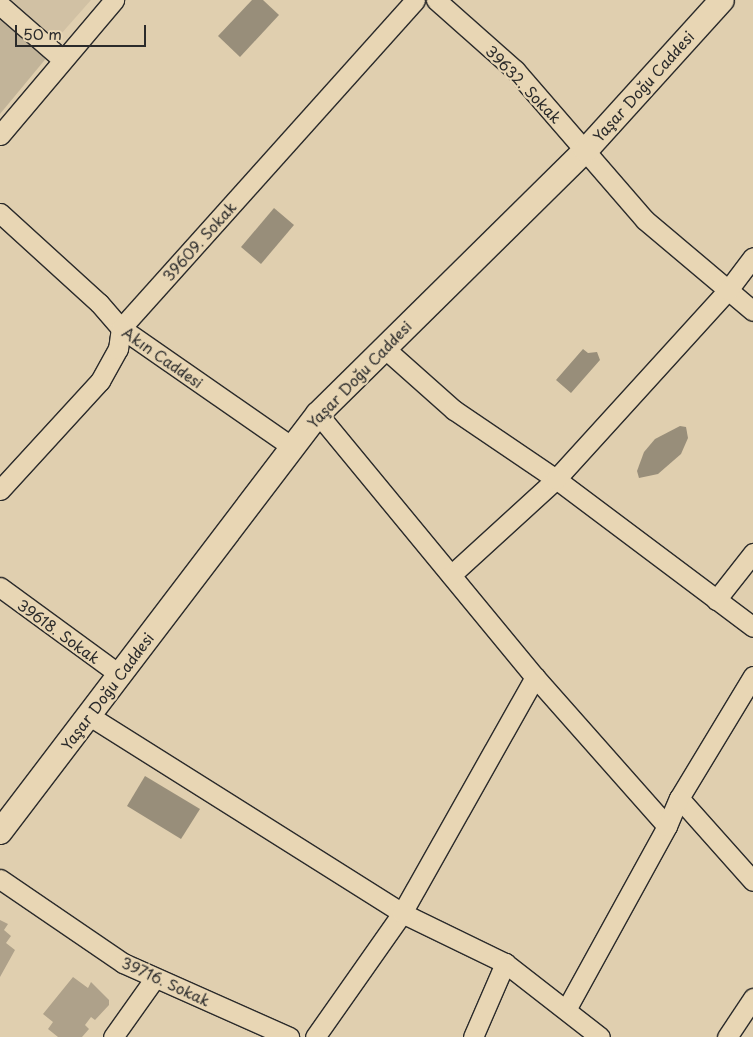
<!DOCTYPE html>
<meta charset="utf-8">
<style>
body{margin:0}
#map{position:relative;width:753px;height:1037px;overflow:hidden;background:#e0cfaf;font-family:"Playpen Sans",sans-serif}
div>[style]{position:absolute}
.built>*{inset:0;background:#d1c1a4}
.green>*{inset:0;background:#c2b499}
.water>*{inset:0;background:#988e7a}
.building>*{inset:0;background:#aea18a}
.roads{filter:drop-shadow(1px 0 #2b2b2b) drop-shadow(-1px 0 #2b2b2b) drop-shadow(0 1px #2b2b2b) drop-shadow(0 -1px #2b2b2b)}
.minor>*{height:19px;margin:-9.5px;padding:0 9.5px;transform-origin:9.5px;border-radius:9.5px;background:#e8d6b4}
.tertiary>*{height:24px;margin:-12px;padding:0 12px;transform-origin:12px;border-radius:12px;background:#e8d6b4}
span{translate:-50% -50%;white-space:nowrap;text-align:center;line-height:1.15;-webkit-text-stroke:4.5px #e8d6b4;paint-order:stroke}
.street-label{font-size:15px;color:#2b2b2b}
.scale{position:absolute;left:15px;top:25px;width:131px;height:22px;box-sizing:border-box;border:2px solid #2b2b2b;border-top:0;padding-left:6px;font-size:15px;line-height:18px;white-space:nowrap;color:#2b2b2b;-webkit-text-stroke:4px #e8d6b4;paint-order:stroke}
</style>
<div id="map">
<div class="built">
<i style="clip-path:polygon(3px 0,91px 0,53px 43px)"></i>
</div>
<div class="green">
<i style="clip-path:polygon(0 16px,48px 56px,0 114px)"></i>
</div>
<div class="water">
<i style="clip-path:polygon(252px 0,263px 0,279px 15px,240px 57px,218px 36px)"></i>
<i style="clip-path:polygon(274px 208px,294px 225px,261px 264px,241px 247px)"></i>
<i style="clip-path:polygon(583px 349px,588px 353px,597px 352px,600px 360px,571px 393px,556px 380px)"></i>
<i style="clip-path:polygon(680px 426px,686px 427px,688px 438px,681px 454px,658px 474px,639px 478px,637px 471px,644px 452px,655px 439px)"></i>
<i style="clip-path:polygon(145px 776px,200px 809px,181px 839px,127px 806px)"></i>
</div>
<div class="building">
<i style="clip-path:polygon(0 920px,8px 924px,4px 930px,11px 936px,6px 943px,15px 950px,0 977px)"></i>
<i style="clip-path:polygon(73px 977px,88px 988px,91px 982px,109px 1000px,109px 1005px,95px 1020px,91px 1017px,85px 1025px,89px 1029px,82px 1037px,58px 1037px,48px 1029px,53px 1022px,43px 1014px)"></i>
</div>
<div class="roads">
<div class="minor">
<i style="left:436px;top:0;width:106px;rotate:41.5deg"></i>
<i style="left:515px;top:70px;width:198px;rotate:49.1deg"></i>
<i style="left:645px;top:220px;width:141px;rotate:40.1deg"></i>
<i style="left:0;top:5px;width:82px;rotate:41.1deg"></i>
<i style="left:0;top:135px;width:177px;rotate:-49.8deg"></i>
<i style="left:0;top:213px;width:134px;rotate:42.3deg"></i>
<i style="left:99px;top:303px;width:33px;rotate:49deg"></i>
<i style="left:121px;top:328px;width:208px;rotate:34.8deg"></i>
<i style="left:383px;top:347px;width:95px;rotate:41.6deg"></i>
<i style="left:454px;top:410px;width:123px;rotate:34.1deg"></i>
<i style="left:556px;top:479px;width:246px;rotate:36.9deg"></i>
<i style="left:318px;top:414px;width:341px;rotate:50.5deg"></i>
<i style="left:535px;top:677px;width:199px;rotate:48.5deg"></i>
<i style="left:0;top:490px;width:148px;rotate:-47.5deg"></i>
<i style="left:100px;top:381px;width:37px;rotate:-61deg"></i>
<i style="left:118px;top:349px;width:21px;rotate:-82deg"></i>
<i style="left:121px;top:328px;width:440px;rotate:-48.1deg"></i>
<i style="left:451px;top:575px;width:142px;rotate:-42.4deg"></i>
<i style="left:556px;top:479px;width:256px;rotate:-47.7deg"></i>
<i style="left:728px;top:290px;width:41px;rotate:-52.9deg"></i>
<i style="left:0;top:587px;width:147px;rotate:36.2deg"></i>
<i style="left:716px;top:600px;width:60px;rotate:-51.8deg"></i>
<i style="left:753px;top:676px;width:143px;rotate:121.2deg"></i>
<i style="left:679px;top:798px;width:111px;rotate:48.3deg"></i>
<i style="left:88px;top:715px;width:371px;rotate:32.2deg"></i>
<i style="left:402px;top:913px;width:114px;rotate:25.9deg"></i>
<i style="left:505px;top:963px;width:120px;rotate:37.9deg"></i>
<i style="left:0;top:879px;width:149px;rotate:34.3deg"></i>
<i style="left:123px;top:963px;width:182px;rotate:24deg"></i>
<i style="left:567px;top:1008px;width:208px;rotate:-61.2deg"></i>
<i style="left:667px;top:826px;width:30px;rotate:-67deg"></i>
<i style="left:113px;top:1037px;width:72px;rotate:-54.6deg"></i>
<i style="left:315px;top:1037px;width:151px;rotate:-54.9deg"></i>
<i style="left:402px;top:913px;width:271px;rotate:-60.6deg"></i>
<i style="left:473px;top:1037px;width:81px;rotate:-66.6deg"></i>
<i style="left:727px;top:1037px;width:47px;rotate:-56.3deg"></i>
</div>
<div class="tertiary">
<i style="left:0;top:832px;width:525px;rotate:-52.74deg"></i>
<i style="left:318px;top:414px;width:376px;rotate:-44.6deg"></i>
<i style="left:586px;top:150px;width:202px;rotate:-47.8deg"></i>
</div>
</div>
<div class="street-label">
<span style="left:524px;top:84px;rotate:46deg">39632. Sokak</span>
<span style="left:643px;top:86px;rotate:-48deg">Yaşar Doğu Caddesi</span>
<span style="left:199px;top:241px;rotate:-48deg">39609. Sokak</span>
<span style="left:163px;top:357px;rotate:35deg">Akın Caddesi</span>
<span style="left:359px;top:374px;rotate:-46deg">Yaşar Doğu Caddesi</span>
<span style="left:59px;top:631px;rotate:36deg">39618. Sokak</span>
<span style="left:107px;top:691px;rotate:-53deg">Yaşar Doğu Caddesi</span>
<span style="left:166px;top:981px;rotate:25deg">39716. Sokak</span>
</div>
<div class="scale">50 m</div>
</div>
